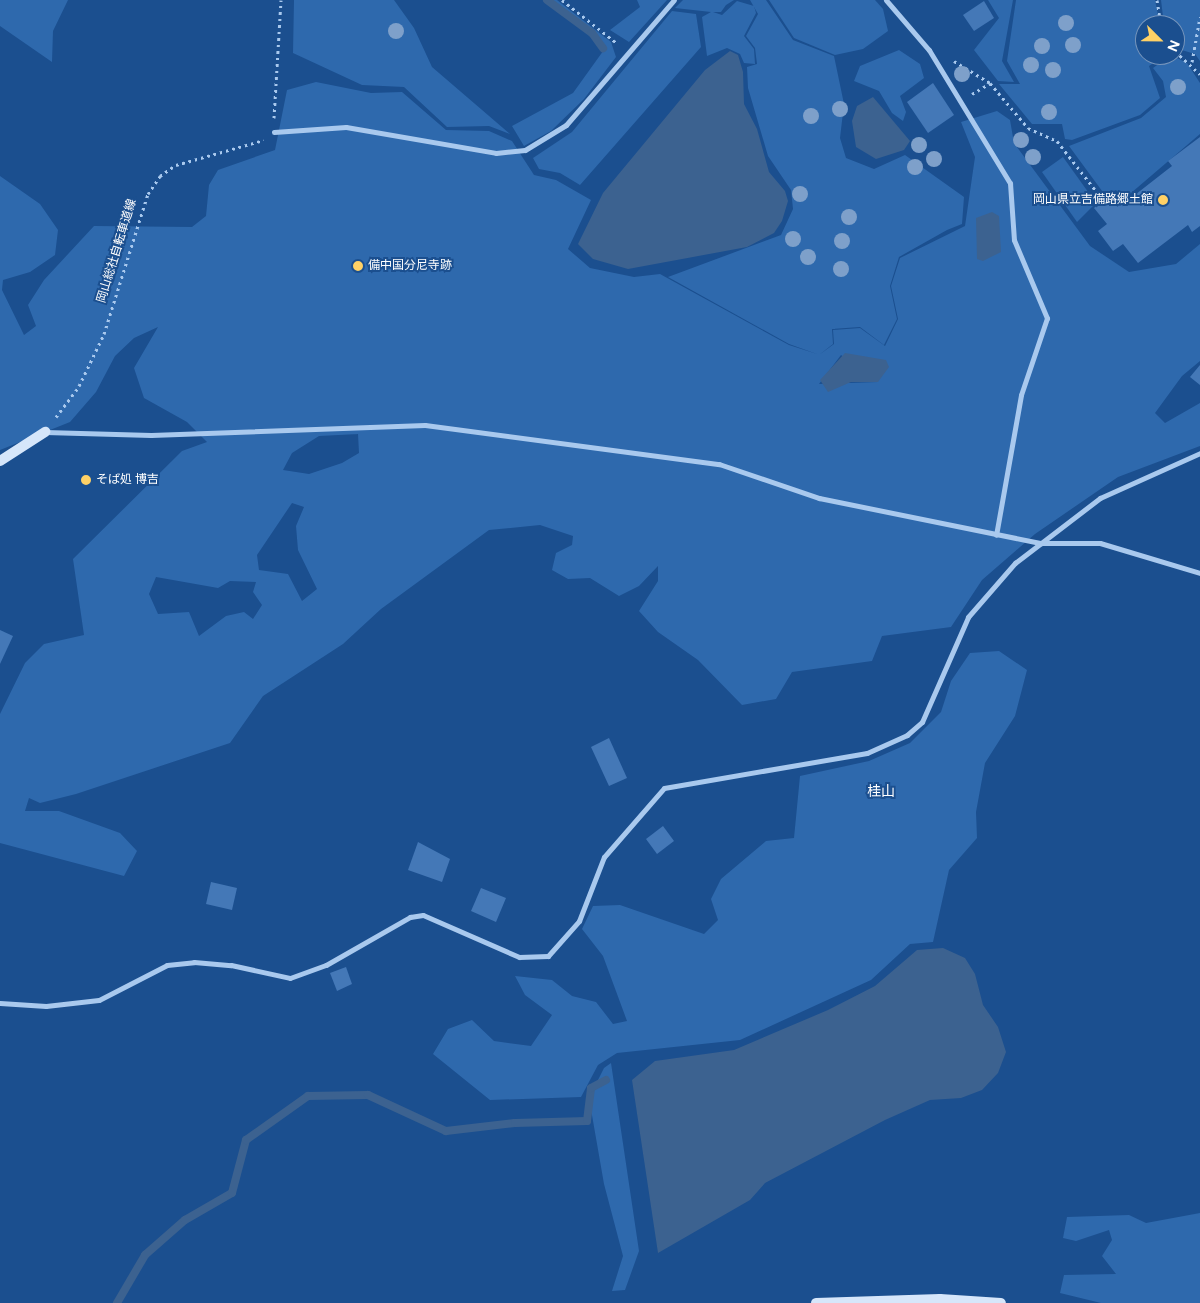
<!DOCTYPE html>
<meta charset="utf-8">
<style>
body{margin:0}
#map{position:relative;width:1200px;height:1303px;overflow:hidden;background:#1b4f8f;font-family:Figtree,"Noto Sans JP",sans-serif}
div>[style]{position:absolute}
.green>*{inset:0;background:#2e69ad}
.water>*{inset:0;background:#3c6290}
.stream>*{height:8px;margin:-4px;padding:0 4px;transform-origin:4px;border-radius:4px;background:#3c6290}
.building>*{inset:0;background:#4478b7}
.path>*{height:3px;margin-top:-1.5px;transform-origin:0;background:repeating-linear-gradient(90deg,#a9c9ee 0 2.5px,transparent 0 6.5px)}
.street>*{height:5px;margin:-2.5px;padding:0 2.5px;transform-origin:2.5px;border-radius:2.5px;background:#a9c9ee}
.secondary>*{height:10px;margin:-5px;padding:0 5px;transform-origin:5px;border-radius:5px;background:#d6e6fa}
.trees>*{width:16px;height:16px;margin:-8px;border-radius:50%;background:#7ea0ca}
.dots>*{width:14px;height:14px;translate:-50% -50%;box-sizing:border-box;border:2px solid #1b4f8f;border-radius:50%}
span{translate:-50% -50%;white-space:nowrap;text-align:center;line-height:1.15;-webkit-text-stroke:4px #1b4f8f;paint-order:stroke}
.poi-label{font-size:12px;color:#fff}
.right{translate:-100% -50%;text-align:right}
.left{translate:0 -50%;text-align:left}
.street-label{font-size:12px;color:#fff}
.neighbourhood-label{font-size:14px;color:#fff}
.north{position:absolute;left:1135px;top:15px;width:50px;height:50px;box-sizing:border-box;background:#1b4f8f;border:1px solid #7695bc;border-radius:50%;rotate:113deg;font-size:14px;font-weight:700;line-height:20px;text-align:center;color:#fff}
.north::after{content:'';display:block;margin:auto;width:18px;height:22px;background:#ffd166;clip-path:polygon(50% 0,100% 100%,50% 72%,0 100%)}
</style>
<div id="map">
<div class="green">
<i style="clip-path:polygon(0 0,68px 0,53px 31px,52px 62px,0 26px)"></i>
<i style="clip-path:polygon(294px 0,394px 0,414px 28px,432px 67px,510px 134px,489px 126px,447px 127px,404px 87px,362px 85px,293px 53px)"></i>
<i style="clip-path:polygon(551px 0,557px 0,611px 42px,616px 57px,584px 99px,551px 131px,524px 146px,512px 126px,573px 93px,606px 47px,595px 32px)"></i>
<i style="clip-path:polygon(637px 0,667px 0,629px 42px,610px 30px,640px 7px)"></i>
<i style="clip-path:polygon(683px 0,734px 0,726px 5px,721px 12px,713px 12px,722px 15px,737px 1px,754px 6px,756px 13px,744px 36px,754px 49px,755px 64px,744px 63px,740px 54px,727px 48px,707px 56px,702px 17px,711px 12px,675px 8px)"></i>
<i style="clip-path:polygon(evenodd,750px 0,766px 0,793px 40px,834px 56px,844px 104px,840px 138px,846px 158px,874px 169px,905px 155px,964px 197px,962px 224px,947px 230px,899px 257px,890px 286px,897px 319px,884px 345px,860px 327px,832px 329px,833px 344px,819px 355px,834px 344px,833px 330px,860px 328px,885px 346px,898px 319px,891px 286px,900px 258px,965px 226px,975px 157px,961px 122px,997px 111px,1010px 120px,1014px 143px,1090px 246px,1129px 272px,1176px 264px,1200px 244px,1200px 361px,1182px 376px,1155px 413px,1165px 423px,1200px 403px,1200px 446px,1118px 477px,1035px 534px,982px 580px,951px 627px,882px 636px,872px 661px,792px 672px,776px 699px,742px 705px,698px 660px,658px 632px,639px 611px,658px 581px,658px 566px,639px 586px,619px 596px,590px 578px,568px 579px,552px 570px,556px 553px,572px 545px,573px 536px,540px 525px,489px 530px,381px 609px,343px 644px,263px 696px,230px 743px,76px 794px,40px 803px,29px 798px,25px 811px,59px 811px,120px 833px,137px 851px,124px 876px,0 843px,0 714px,25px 663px,44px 644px,84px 635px,73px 559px,182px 451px,207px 442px,187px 422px,144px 398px,134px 368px,158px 327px,134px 338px,115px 356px,96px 392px,70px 422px,0 450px,0 176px,40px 204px,58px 230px,55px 255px,30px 272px,3px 280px,2px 290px,24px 335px,36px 326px,28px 305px,44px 280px,94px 226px,192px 227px,206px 216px,209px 185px,218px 170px,275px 150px,287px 90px,316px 82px,371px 93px,402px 92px,446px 130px,489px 131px,512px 141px,534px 175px,556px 180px,591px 200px,568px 249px,590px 268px,634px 277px,660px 274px,789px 345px,817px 354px,789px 344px,668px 277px,781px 235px,793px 209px,791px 190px,768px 156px,748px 88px,747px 67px,757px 64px,755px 48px,746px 36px,758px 14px,750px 0,841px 355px,878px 382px,819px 384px,841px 355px,750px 0,358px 434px,359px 453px,342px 463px,309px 474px,283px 470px,292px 453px,319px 436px,358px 434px,750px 0,292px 503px,304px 507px,296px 526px,298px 550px,317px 589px,302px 601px,288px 574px,259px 570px,257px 555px,292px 503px,750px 0,156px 577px,218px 588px,230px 581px,256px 582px,253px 592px,262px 605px,253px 619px,244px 612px,226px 616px,199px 636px,189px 612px,158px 614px,149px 594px,156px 577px)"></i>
<i style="clip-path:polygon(769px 0,875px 0,883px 9px,888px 31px,863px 49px,835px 55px,794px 38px)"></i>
<i style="clip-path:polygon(988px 0,1013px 0,1002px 61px,1014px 82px,998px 81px,974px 50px,999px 18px)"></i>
<i style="clip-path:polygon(1016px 0,1155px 0,1160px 25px,1145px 25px,1145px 55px,1165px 55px,1149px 66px,1160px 98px,1140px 115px,1072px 140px,1065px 139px,1062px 124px,1032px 124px,999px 84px,1020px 84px,1007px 61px)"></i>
<i style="clip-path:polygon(1161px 0,1200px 0,1200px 61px,1195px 54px,1175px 48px,1175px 25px,1164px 25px)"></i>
<i style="clip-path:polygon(672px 11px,696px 14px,701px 47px,580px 185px,560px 173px,539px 169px,533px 158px,572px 132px)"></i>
<i style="clip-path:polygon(899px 50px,920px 64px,924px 78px,900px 96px,906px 112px,903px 121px,892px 113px,879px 91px,854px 81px,860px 66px)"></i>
<i style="clip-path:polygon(1171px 55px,1187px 63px,1200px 83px,1200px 134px,1124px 199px,1116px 190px,1105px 195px,1069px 146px,1141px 118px,1166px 97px,1163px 81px,1153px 68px)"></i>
<i style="clip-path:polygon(1063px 157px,1096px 203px,1077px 222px,1042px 172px)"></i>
<i style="clip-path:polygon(999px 651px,1027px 670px,1015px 716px,985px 763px,976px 812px,977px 838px,949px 870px,933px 942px,910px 944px,871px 980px,740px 1040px,617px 1053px,598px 1065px,581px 1097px,490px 1100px,433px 1054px,448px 1029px,472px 1020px,494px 1041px,531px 1046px,552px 1015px,525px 995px,515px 976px,552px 980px,572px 996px,596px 1002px,613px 1024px,627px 1021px,603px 956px,582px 929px,593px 906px,620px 905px,704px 934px,718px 920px,711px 899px,721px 879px,766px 841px,794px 838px,800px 776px,869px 761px,910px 743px,941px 712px,951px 681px,970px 653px)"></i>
<i style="clip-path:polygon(611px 1063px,639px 1251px,625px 1290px,612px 1291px,623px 1256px,604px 1184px,589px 1098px,604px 1068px)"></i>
<i style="clip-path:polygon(1200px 1213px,1200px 1303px,1101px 1303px,1060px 1293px,1064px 1275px,1116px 1274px,1102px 1256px,1112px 1240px,1109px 1230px,1076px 1241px,1063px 1238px,1067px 1217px,1129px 1215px,1146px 1223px)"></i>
</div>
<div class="water">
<i style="clip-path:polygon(730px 51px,738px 55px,743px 72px,744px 104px,757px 129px,769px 172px,785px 191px,788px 201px,782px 221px,774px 233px,747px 247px,628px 269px,593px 259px,578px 244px,603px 193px,705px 70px)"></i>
<i style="clip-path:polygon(873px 97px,910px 141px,904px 150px,876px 159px,856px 147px,852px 121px,857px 106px)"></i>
<i style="clip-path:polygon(992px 212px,999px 216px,1001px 252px,983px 261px,977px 259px,976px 218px)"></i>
<i style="clip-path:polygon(845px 353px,886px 360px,889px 367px,878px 382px,851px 382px,828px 392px,820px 380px)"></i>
<i style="clip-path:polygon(943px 948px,965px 958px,975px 974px,983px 1005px,998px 1027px,1006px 1052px,998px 1073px,982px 1090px,961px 1098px,930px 1100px,885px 1120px,765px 1183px,750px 1200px,658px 1253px,632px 1080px,655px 1061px,734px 1050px,828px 1010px,875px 986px,917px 950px)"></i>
</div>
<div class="stream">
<i style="left:547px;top:0;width:56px;rotate:36.3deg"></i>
<i style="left:592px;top:33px;width:19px;rotate:54deg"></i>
<i style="left:117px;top:1303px;width:56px;rotate:-59.7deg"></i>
<i style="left:145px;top:1255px;width:53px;rotate:-41.2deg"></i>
<i style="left:185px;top:1220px;width:54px;rotate:-29.9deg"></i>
<i style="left:232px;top:1193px;width:55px;rotate:-75.2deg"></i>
<i style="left:246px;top:1140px;width:76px;rotate:-35.4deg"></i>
<i style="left:308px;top:1096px;width:60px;rotate:-1deg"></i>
<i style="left:368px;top:1095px;width:86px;rotate:24.8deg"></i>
<i style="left:446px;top:1131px;width:69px;rotate:-6.6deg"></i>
<i style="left:515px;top:1123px;width:72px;rotate:-1.6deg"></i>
<i style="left:587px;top:1121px;width:33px;rotate:-83deg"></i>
<i style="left:591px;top:1088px;width:17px;rotate:-28deg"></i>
</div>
<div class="building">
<i style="clip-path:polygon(984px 1px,994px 18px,974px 31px,963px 15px)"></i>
<i style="clip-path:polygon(933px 83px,954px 115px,928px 133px,907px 102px)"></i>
<i style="clip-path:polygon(1200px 137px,1200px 226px,1192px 232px,1188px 225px,1138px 263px,1123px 244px,1113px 251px,1098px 231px,1107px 224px,1094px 208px,1113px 193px,1122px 205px,1172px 166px,1168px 161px)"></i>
<i style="clip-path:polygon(1200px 365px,1200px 385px,1190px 377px)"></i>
<i style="clip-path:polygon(0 630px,13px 636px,0 664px)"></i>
<i style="clip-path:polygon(609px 738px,627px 778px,609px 786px,591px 747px)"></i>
<i style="clip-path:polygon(663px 826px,674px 841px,657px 854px,646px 839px)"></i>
<i style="clip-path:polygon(418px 842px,450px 859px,442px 882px,408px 870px)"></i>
<i style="clip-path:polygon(211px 882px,237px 888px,232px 910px,206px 904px)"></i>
<i style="clip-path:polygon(481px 888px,506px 898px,496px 922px,471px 911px)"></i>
<i style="clip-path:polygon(346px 967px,352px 984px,337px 991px,330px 973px)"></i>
</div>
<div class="path">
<i style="left:562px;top:0;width:71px;rotate:38.2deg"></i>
<i style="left:1157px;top:0;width:25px;rotate:81deg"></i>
<i style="left:1175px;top:51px;width:34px;rotate:43deg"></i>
<i style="left:954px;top:61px;width:42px;rotate:31.4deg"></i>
<i style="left:990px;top:83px;width:59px;rotate:49.8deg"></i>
<i style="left:1028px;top:128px;width:32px;rotate:24deg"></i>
<i style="left:1057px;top:141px;width:70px;rotate:52deg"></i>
<i style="left:1192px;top:62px;width:46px;rotate:-79.9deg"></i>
<i style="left:972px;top:94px;width:21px;rotate:-31deg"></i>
<i style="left:274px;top:118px;width:118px;rotate:-86.6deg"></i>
<i style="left:56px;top:417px;width:39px;rotate:-53deg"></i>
<i style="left:79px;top:386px;width:58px;rotate:-64.3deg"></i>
<i style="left:104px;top:334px;width:147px;rotate:-72.6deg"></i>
<i style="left:148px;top:194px;width:22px;rotate:-56deg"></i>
<i style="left:160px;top:176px;width:19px;rotate:-35deg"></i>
<i style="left:176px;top:165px;width:91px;rotate:-15.9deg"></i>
</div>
<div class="street">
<i style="left:886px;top:0;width:66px;rotate:49.3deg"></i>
<i style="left:929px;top:50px;width:156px;rotate:58.7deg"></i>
<i style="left:1010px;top:183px;width:57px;rotate:86deg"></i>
<i style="left:1014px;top:240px;width:85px;rotate:67.1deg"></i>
<i style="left:1047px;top:318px;width:81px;rotate:108.7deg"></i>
<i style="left:1021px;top:395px;width:142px;rotate:100.1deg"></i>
<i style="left:274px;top:132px;width:72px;rotate:-4deg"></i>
<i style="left:346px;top:127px;width:152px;rotate:9.8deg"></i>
<i style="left:496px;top:153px;width:29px;rotate:-6deg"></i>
<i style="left:525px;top:150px;width:48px;rotate:-31.4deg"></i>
<i style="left:566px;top:125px;width:165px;rotate:-49.2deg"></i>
<i style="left:45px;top:432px;width:106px;rotate:1.6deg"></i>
<i style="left:151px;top:435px;width:274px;rotate:-2.1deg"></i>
<i style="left:425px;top:425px;width:297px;rotate:7.6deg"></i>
<i style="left:719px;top:464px;width:106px;rotate:18.8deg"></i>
<i style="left:819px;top:498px;width:227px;rotate:11.5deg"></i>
<i style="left:1041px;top:543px;width:59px"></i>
<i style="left:1100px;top:543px;width:104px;rotate:16.7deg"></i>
<i style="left:0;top:1003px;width:46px;rotate:3.7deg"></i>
<i style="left:46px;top:1006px;width:53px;rotate:-6.5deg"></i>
<i style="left:99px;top:1000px;width:76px;rotate:-27.2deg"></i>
<i style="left:167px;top:965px;width:27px;rotate:-6deg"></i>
<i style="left:194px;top:962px;width:37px;rotate:5deg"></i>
<i style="left:231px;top:965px;width:60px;rotate:12.4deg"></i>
<i style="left:290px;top:978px;width:38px;rotate:-20deg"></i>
<i style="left:326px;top:965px;width:97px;rotate:-29.7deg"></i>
<i style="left:410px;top:917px;width:13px;rotate:-9deg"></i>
<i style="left:423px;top:915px;width:105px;rotate:23.6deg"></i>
<i style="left:519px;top:957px;width:29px;rotate:-2deg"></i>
<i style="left:548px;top:956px;width:47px;rotate:-48.5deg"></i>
<i style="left:579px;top:921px;width:69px;rotate:-68.7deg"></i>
<i style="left:604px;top:857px;width:91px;rotate:-49deg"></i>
<i style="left:664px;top:788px;width:206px;rotate:-9.8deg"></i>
<i style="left:867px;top:753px;width:44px;rotate:-24.2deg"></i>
<i style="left:907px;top:735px;width:20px;rotate:-41deg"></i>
<i style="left:922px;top:722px;width:115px;rotate:-66.3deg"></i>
<i style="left:968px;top:617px;width:72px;rotate:-49deg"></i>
<i style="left:1015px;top:563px;width:107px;rotate:-37.4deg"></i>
<i style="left:1100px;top:498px;width:110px;rotate:-24.2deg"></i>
</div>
<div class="secondary">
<i style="left:0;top:461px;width:54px;rotate:-32.8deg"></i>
<i style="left:816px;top:1303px;width:124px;rotate:-1.8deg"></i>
<i style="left:940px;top:1299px;width:61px;rotate:3.8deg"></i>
</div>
<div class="trees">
<i style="left:1066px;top:23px"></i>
<i style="left:396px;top:31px"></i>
<i style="left:1073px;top:45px"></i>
<i style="left:1042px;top:46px"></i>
<i style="left:1031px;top:65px"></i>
<i style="left:1053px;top:70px"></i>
<i style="left:962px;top:74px"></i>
<i style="left:1178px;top:87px"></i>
<i style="left:840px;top:109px"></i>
<i style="left:1049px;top:112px"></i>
<i style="left:811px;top:116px"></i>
<i style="left:1021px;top:140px"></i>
<i style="left:919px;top:145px"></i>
<i style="left:1033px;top:157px"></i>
<i style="left:934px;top:159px"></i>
<i style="left:915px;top:167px"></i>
<i style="left:800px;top:194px"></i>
<i style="left:849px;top:217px"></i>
<i style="left:793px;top:239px"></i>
<i style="left:842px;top:241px"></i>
<i style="left:808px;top:257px"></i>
<i style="left:841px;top:269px"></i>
</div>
<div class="dots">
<i style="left:1163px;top:200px;background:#ffd166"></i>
<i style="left:358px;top:266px;background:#ffd166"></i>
<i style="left:86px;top:480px;background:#ffd166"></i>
</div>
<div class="poi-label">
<span class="right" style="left:1153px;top:200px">岡山県立吉備路郷土館</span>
<span class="left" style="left:368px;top:266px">備中国分尼寺跡</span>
<span class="left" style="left:96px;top:480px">そば処 博吉</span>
</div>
<div class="street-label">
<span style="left:117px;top:251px;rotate:-73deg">岡山総社自転車道線</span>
</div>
<div class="neighbourhood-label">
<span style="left:881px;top:792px">桂山</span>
</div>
<div class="north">N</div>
</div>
